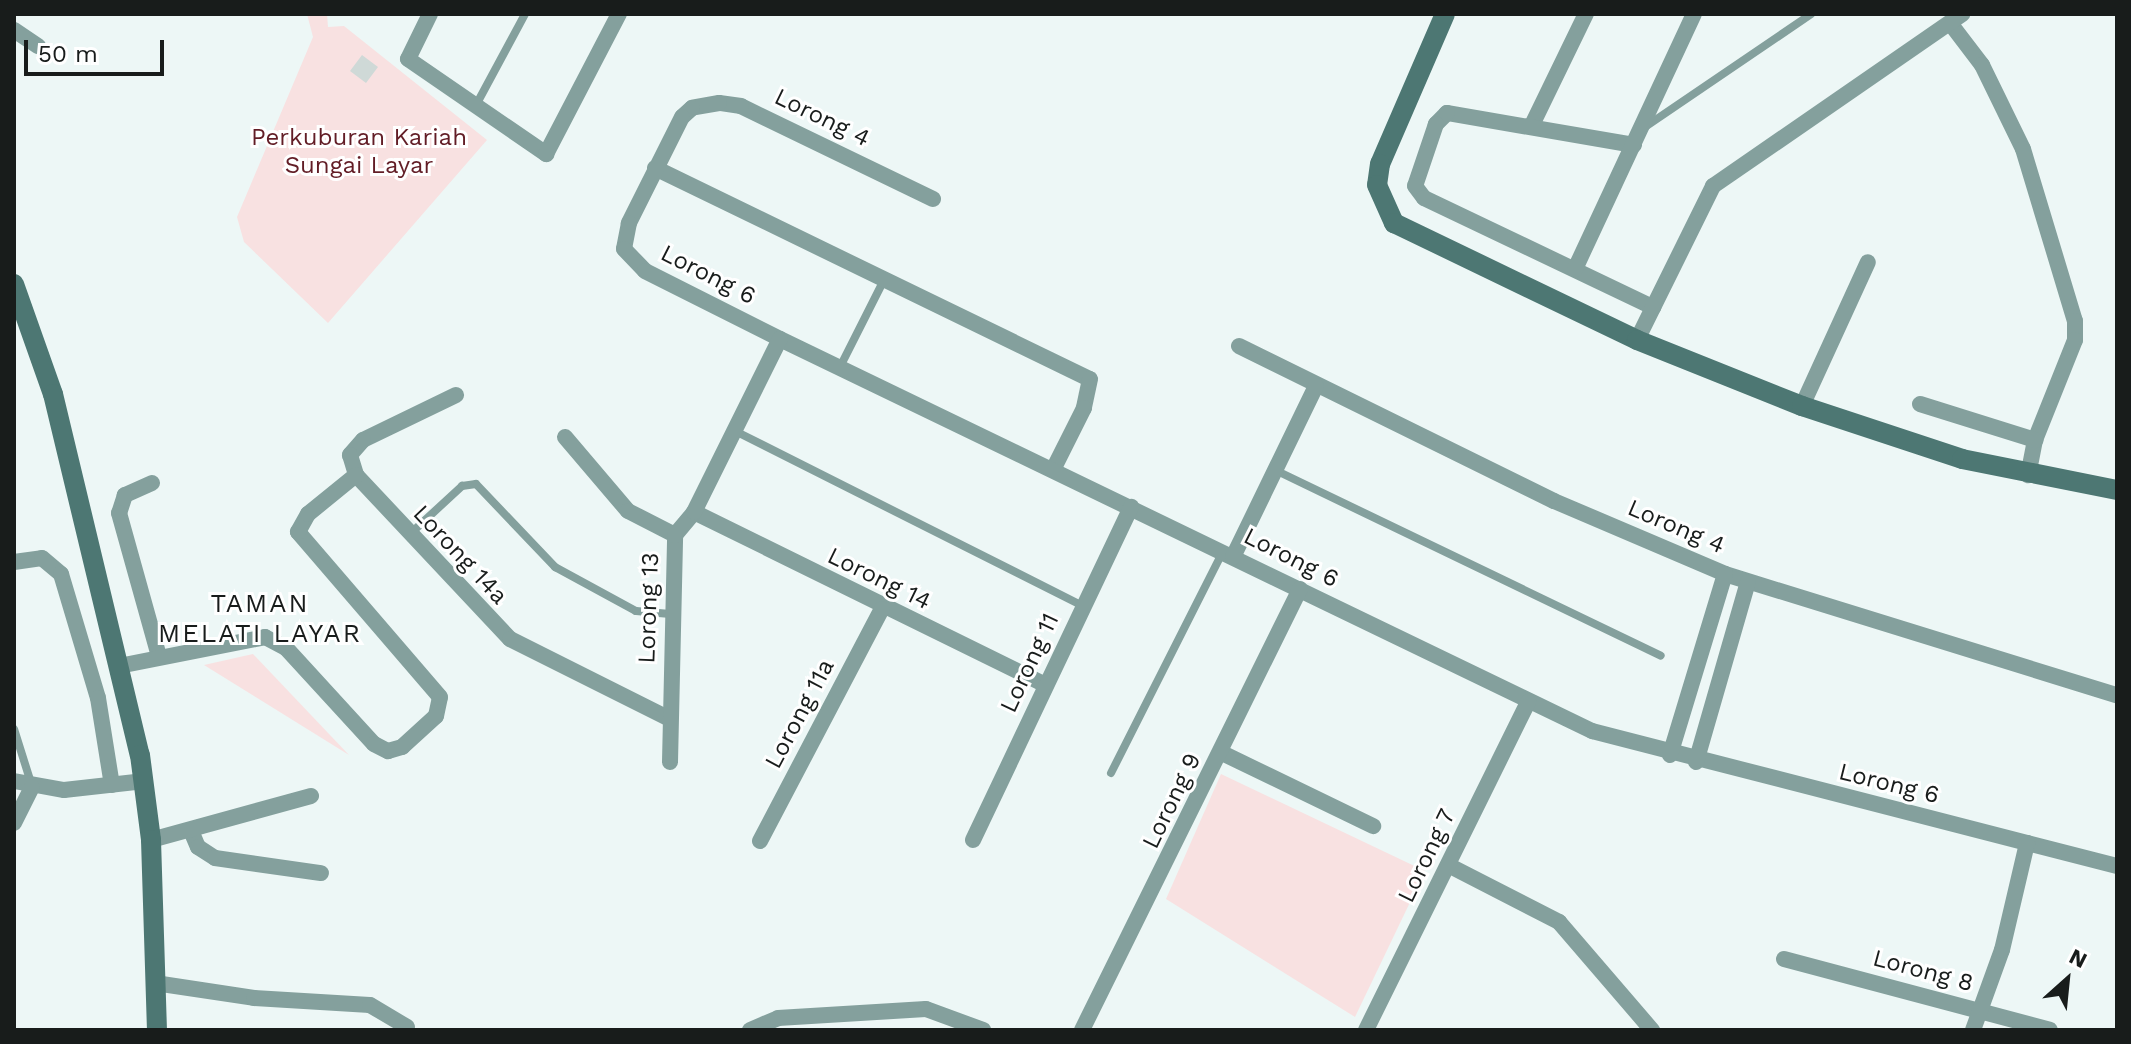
<!DOCTYPE html>
<style>
body{margin:0}
#map{position:relative;width:2131px;height:1044px;overflow:hidden;background:#edf7f6;font-family:"Work Sans",sans-serif}
div>[style]{position:absolute}
.green>*{inset:0;background:#f8e1e1}
.building>*{inset:0;background:#cfd9d7}
.lane>*{height:8px;margin:-4px;padding:0 4px;transform-origin:4px;border-radius:4px;background:#84a09d}
.street>*{height:16px;margin:-8px;padding:0 8px;transform-origin:8px;border-radius:8px;background:#84a09d}
.secondary>*{height:20px;margin:-10px;padding:0 10px;transform-origin:10px;border-radius:10px;background:#4d7773}
span{translate:-50% -50%;white-space:nowrap;text-align:center;line-height:1.15;-webkit-text-stroke:6px #fff;paint-order:stroke}
.street-label{font-size:24px;color:#181c1b}
.park-label{font-size:24px;color:#621d26}
.neighbourhood-label{font-size:26px;color:#181c1b;letter-spacing:2px}
.frame{position:absolute;inset:0;border:16px solid #181c1b;pointer-events:none}
.north{position:absolute;left:2027px;top:940px;width:80px;height:80px;-webkit-text-stroke:6px #fff;paint-order:stroke;rotate:27deg;font-size:22px;font-weight:700;line-height:32px;text-align:center;color:#181c1b}
.north::after{content:'';display:block;margin:auto;width:28px;height:36px;background:#181c1b;clip-path:polygon(50% 0,100% 100%,50% 72%,0 100%)}
.scale{position:absolute;left:24px;top:40px;width:140px;height:36px;box-sizing:border-box;border:4px solid #181c1b;border-top:0;padding-left:10px;font-size:24px;line-height:28px;white-space:nowrap;color:#181c1b;-webkit-text-stroke:6px #fff;paint-order:stroke}
</style>
<div id="map">
<div class="green">
<i style="clip-path:polygon(307px 14px,327px 14px,328px 27px,344px 26px,487px 140px,328px 323px,244px 242px,237px 217px,313px 37px)"></i>
<i style="clip-path:polygon(253px 654px,349px 755px,204px 665px)"></i>
<i style="clip-path:polygon(1221px 774px,1425px 871px,1355px 1017px,1166px 899px)"></i>
</div>
<div class="building">
<i style="clip-path:polygon(362px 55px,378px 67px,366px 83px,350px 71px)"></i>
</div>
<div class="lane">
<i style="left:475px;top:107px;width:106px;rotate:-61.7deg"></i>
<i style="left:1645px;top:127px;width:201px;rotate:-34.2deg"></i>
<i style="left:840px;top:367px;width:97px;rotate:-63.2deg"></i>
<i style="left:735px;top:431px;width:390px;rotate:26.7deg"></i>
<i style="left:1275px;top:470px;width:428px;rotate:25.7deg"></i>
<i style="left:410px;top:534px;width:71px;rotate:-42.7deg"></i>
<i style="left:462px;top:486px;width:14px;rotate:-8deg"></i>
<i style="left:476px;top:484px;width:115px;rotate:46.4deg"></i>
<i style="left:555px;top:567px;width:92px;rotate:28.5deg"></i>
<i style="left:636px;top:611px;width:37px;rotate:5deg"></i>
<i style="left:14px;top:729px;width:60px;rotate:72.5deg"></i>
<i style="left:1111px;top:773px;width:249px;rotate:-63.2deg"></i>
</div>
<div class="street">
<i style="left:430px;top:14px;width:50px;rotate:116.1deg"></i>
<i style="left:408px;top:59px;width:168px;rotate:34.5deg"></i>
<i style="left:546px;top:154px;width:158px;rotate:-62.5deg"></i>
<i style="left:1950px;top:23px;width:53px;rotate:52.7deg"></i>
<i style="left:1982px;top:65px;width:93px;rotate:64deg"></i>
<i style="left:2023px;top:149px;width:180px;rotate:73.2deg"></i>
<i style="left:2075px;top:321px;width:19px;rotate:90deg"></i>
<i style="left:2075px;top:340px;width:108px;rotate:111.8deg"></i>
<i style="left:2035px;top:440px;width:36px;rotate:101deg"></i>
<i style="left:14px;top:30px;width:29px;rotate:34deg"></i>
<i style="left:1532px;top:125px;width:123px;rotate:-64.1deg"></i>
<i style="left:1634px;top:145px;width:190px;rotate:-170.3deg"></i>
<i style="left:1447px;top:113px;width:16px;rotate:135deg"></i>
<i style="left:1436px;top:124px;width:65px;rotate:108.7deg"></i>
<i style="left:1415px;top:186px;width:15px;rotate:53deg"></i>
<i style="left:1424px;top:198px;width:254px;rotate:25.5deg"></i>
<i style="left:655px;top:168px;width:483px;rotate:25.9deg"></i>
<i style="left:1090px;top:379px;width:30px;rotate:102deg"></i>
<i style="left:1084px;top:408px;width:69px;rotate:116.6deg"></i>
<i style="left:933px;top:199px;width:213px;rotate:-154.2deg"></i>
<i style="left:741px;top:106px;width:22px;rotate:-172deg"></i>
<i style="left:719px;top:103px;width:27px;rotate:170deg"></i>
<i style="left:692px;top:108px;width:13px;rotate:138deg"></i>
<i style="left:682px;top:117px;width:119px;rotate:116.6deg"></i>
<i style="left:629px;top:223px;width:26px;rotate:101deg"></i>
<i style="left:624px;top:249px;width:30px;rotate:46deg"></i>
<i style="left:645px;top:271px;width:151px;rotate:26.7deg"></i>
<i style="left:780px;top:339px;width:902px;rotate:25.77deg"></i>
<i style="left:1592px;top:731px;width:542px;rotate:14.42deg"></i>
<i style="left:1575px;top:269px;width:281px;rotate:-65deg"></i>
<i style="left:1637px;top:340px;width:172px;rotate:-63.7deg"></i>
<i style="left:1713px;top:186px;width:303px;rotate:-34.6deg"></i>
<i style="left:1239px;top:346px;width:351px;rotate:26.2deg"></i>
<i style="left:1554px;top:501px;width:186px;rotate:23.1deg"></i>
<i style="left:1725px;top:574px;width:410px;rotate:17.2deg"></i>
<i style="left:456px;top:395px;width:103px;rotate:154.2deg"></i>
<i style="left:363px;top:440px;width:20px;rotate:131deg"></i>
<i style="left:350px;top:455px;width:21px;rotate:73deg"></i>
<i style="left:356px;top:475px;width:225px;rotate:46.8deg"></i>
<i style="left:510px;top:639px;width:179px;rotate:26.6deg"></i>
<i style="left:1920px;top:404px;width:121px;rotate:17.4deg"></i>
<i style="left:1802px;top:406px;width:158px;rotate:-65.4deg"></i>
<i style="left:565px;top:437px;width:97px;rotate:49.6deg"></i>
<i style="left:628px;top:511px;width:53px;rotate:27.1deg"></i>
<i style="left:152px;top:483px;width:30px;rotate:156deg"></i>
<i style="left:125px;top:495px;width:19px;rotate:108deg"></i>
<i style="left:119px;top:513px;width:148px;rotate:74.4deg"></i>
<i style="left:694px;top:512px;width:391px;rotate:26.2deg"></i>
<i style="left:1233px;top:557px;width:190px;rotate:-64.1deg"></i>
<i style="left:14px;top:562px;width:28px;rotate:-8deg"></i>
<i style="left:42px;top:558px;width:25px;rotate:40deg"></i>
<i style="left:61px;top:574px;width:129px;rotate:73.4deg"></i>
<i style="left:98px;top:698px;width:88px;rotate:80.9deg"></i>
<i style="left:119px;top:666px;width:149px;rotate:-11.2deg"></i>
<i style="left:265px;top:637px;width:24px;rotate:28deg"></i>
<i style="left:286px;top:648px;width:130px;rotate:47.5deg"></i>
<i style="left:374px;top:744px;width:16px;rotate:27deg"></i>
<i style="left:388px;top:751px;width:15px;rotate:-16deg"></i>
<i style="left:402px;top:747px;width:46px;rotate:-42.4deg"></i>
<i style="left:436px;top:716px;width:19px;rotate:-78deg"></i>
<i style="left:440px;top:697px;width:218px;rotate:-130.7deg"></i>
<i style="left:298px;top:532px;width:21px;rotate:-61deg"></i>
<i style="left:308px;top:514px;width:62px;rotate:-39.1deg"></i>
<i style="left:1222px;top:753px;width:168px;rotate:25.8deg"></i>
<i style="left:1670px;top:755px;width:189px;rotate:-73.1deg"></i>
<i style="left:670px;top:762px;width:227px;rotate:-88.7deg"></i>
<i style="left:675px;top:535px;width:30px;rotate:-50deg"></i>
<i style="left:694px;top:512px;width:193px;rotate:-63.6deg"></i>
<i style="left:1696px;top:762px;width:187px;rotate:-73.9deg"></i>
<i style="left:14px;top:781px;width:51px;rotate:10.2deg"></i>
<i style="left:64px;top:790px;width:81px;rotate:-6.4deg"></i>
<i style="left:14px;top:823px;width:40px;rotate:-63.4deg"></i>
<i style="left:192px;top:833px;width:15px;rotate:67deg"></i>
<i style="left:198px;top:847px;width:20px;rotate:33deg"></i>
<i style="left:215px;top:858px;width:107px;rotate:8.1deg"></i>
<i style="left:151px;top:840px;width:166px;rotate:-15.4deg"></i>
<i style="left:973px;top:840px;width:369px;rotate:-64.6deg"></i>
<i style="left:760px;top:841px;width:262px;rotate:-62.3deg"></i>
<i style="left:1450px;top:866px;width:123px;rotate:27.2deg"></i>
<i style="left:1559px;top:922px;width:143px;rotate:49.3deg"></i>
<i style="left:1784px;top:959px;width:275px;rotate:14.9deg"></i>
<i style="left:155px;top:983px;width:100px;rotate:8.6deg"></i>
<i style="left:254px;top:998px;width:116px;rotate:3.5deg"></i>
<i style="left:370px;top:1005px;width:43px;rotate:30.7deg"></i>
<i style="left:750px;top:1030px;width:30px;rotate:-23deg"></i>
<i style="left:778px;top:1018px;width:148px;rotate:-3.5deg"></i>
<i style="left:926px;top:1009px;width:61px;rotate:20.2deg"></i>
<i style="left:1082px;top:1030px;width:492px;rotate:-63.7deg"></i>
<i style="left:1366px;top:1030px;width:366px;rotate:-63.7deg"></i>
<i style="left:1973px;top:1030px;width:85px;rotate:-70.1deg"></i>
<i style="left:2002px;top:950px;width:110px;rotate:-76.8deg"></i>
</div>
<div class="secondary">
<i style="left:1445px;top:14px;width:163px;rotate:113.4deg"></i>
<i style="left:1380px;top:164px;width:21px;rotate:98deg"></i>
<i style="left:1377px;top:185px;width:42px;rotate:65.9deg"></i>
<i style="left:1394px;top:223px;width:270px;rotate:25.7deg"></i>
<i style="left:1637px;top:340px;width:178px;rotate:21.8deg"></i>
<i style="left:1802px;top:406px;width:169px;rotate:18.3deg"></i>
<i style="left:1962px;top:459px;width:158px;rotate:11.3deg"></i>
<i style="left:14px;top:284px;width:117px;rotate:70.5deg"></i>
<i style="left:53px;top:394px;width:371px;rotate:76.5deg"></i>
<i style="left:140px;top:755px;width:86px;rotate:82.6deg"></i>
<i style="left:151px;top:840px;width:190px;rotate:88.2deg"></i>
</div>
<div class="street-label">
<span style="left:822px;top:118px;rotate:26deg">Lorong 4</span>
<span style="left:708px;top:275px;rotate:27deg">Lorong 6</span>
<span style="left:1676px;top:527px;rotate:23deg">Lorong 4</span>
<span style="left:460px;top:555px;rotate:47deg">Lorong 14a</span>
<span style="left:1291px;top:558px;rotate:27deg">Lorong 6</span>
<span style="left:879px;top:579px;rotate:26deg">Lorong 14</span>
<span style="left:649px;top:608px;rotate:-88deg">Lorong 13</span>
<span style="left:1030px;top:663px;rotate:-65deg">Lorong 11</span>
<span style="left:800px;top:714px;rotate:-62deg">Lorong 11a</span>
<span style="left:1889px;top:784px;rotate:14deg">Lorong 6</span>
<span style="left:1172px;top:801px;rotate:-64deg">Lorong 9</span>
<span style="left:1427px;top:856px;rotate:-64deg">Lorong 7</span>
<span style="left:1923px;top:971px;rotate:15deg">Lorong 8</span>
</div>
<div class="park-label">
<span style="left:359px;top:152px">Perkuburan Kariah<br>Sungai Layar</span>
</div>
<div class="neighbourhood-label">
<span style="left:260px;top:619px">TAMAN<br>MELATI LAYAR</span>
</div>
<div class="frame"></div>
<div class="north">N</div>
<div class="scale">50 m</div>
</div>
